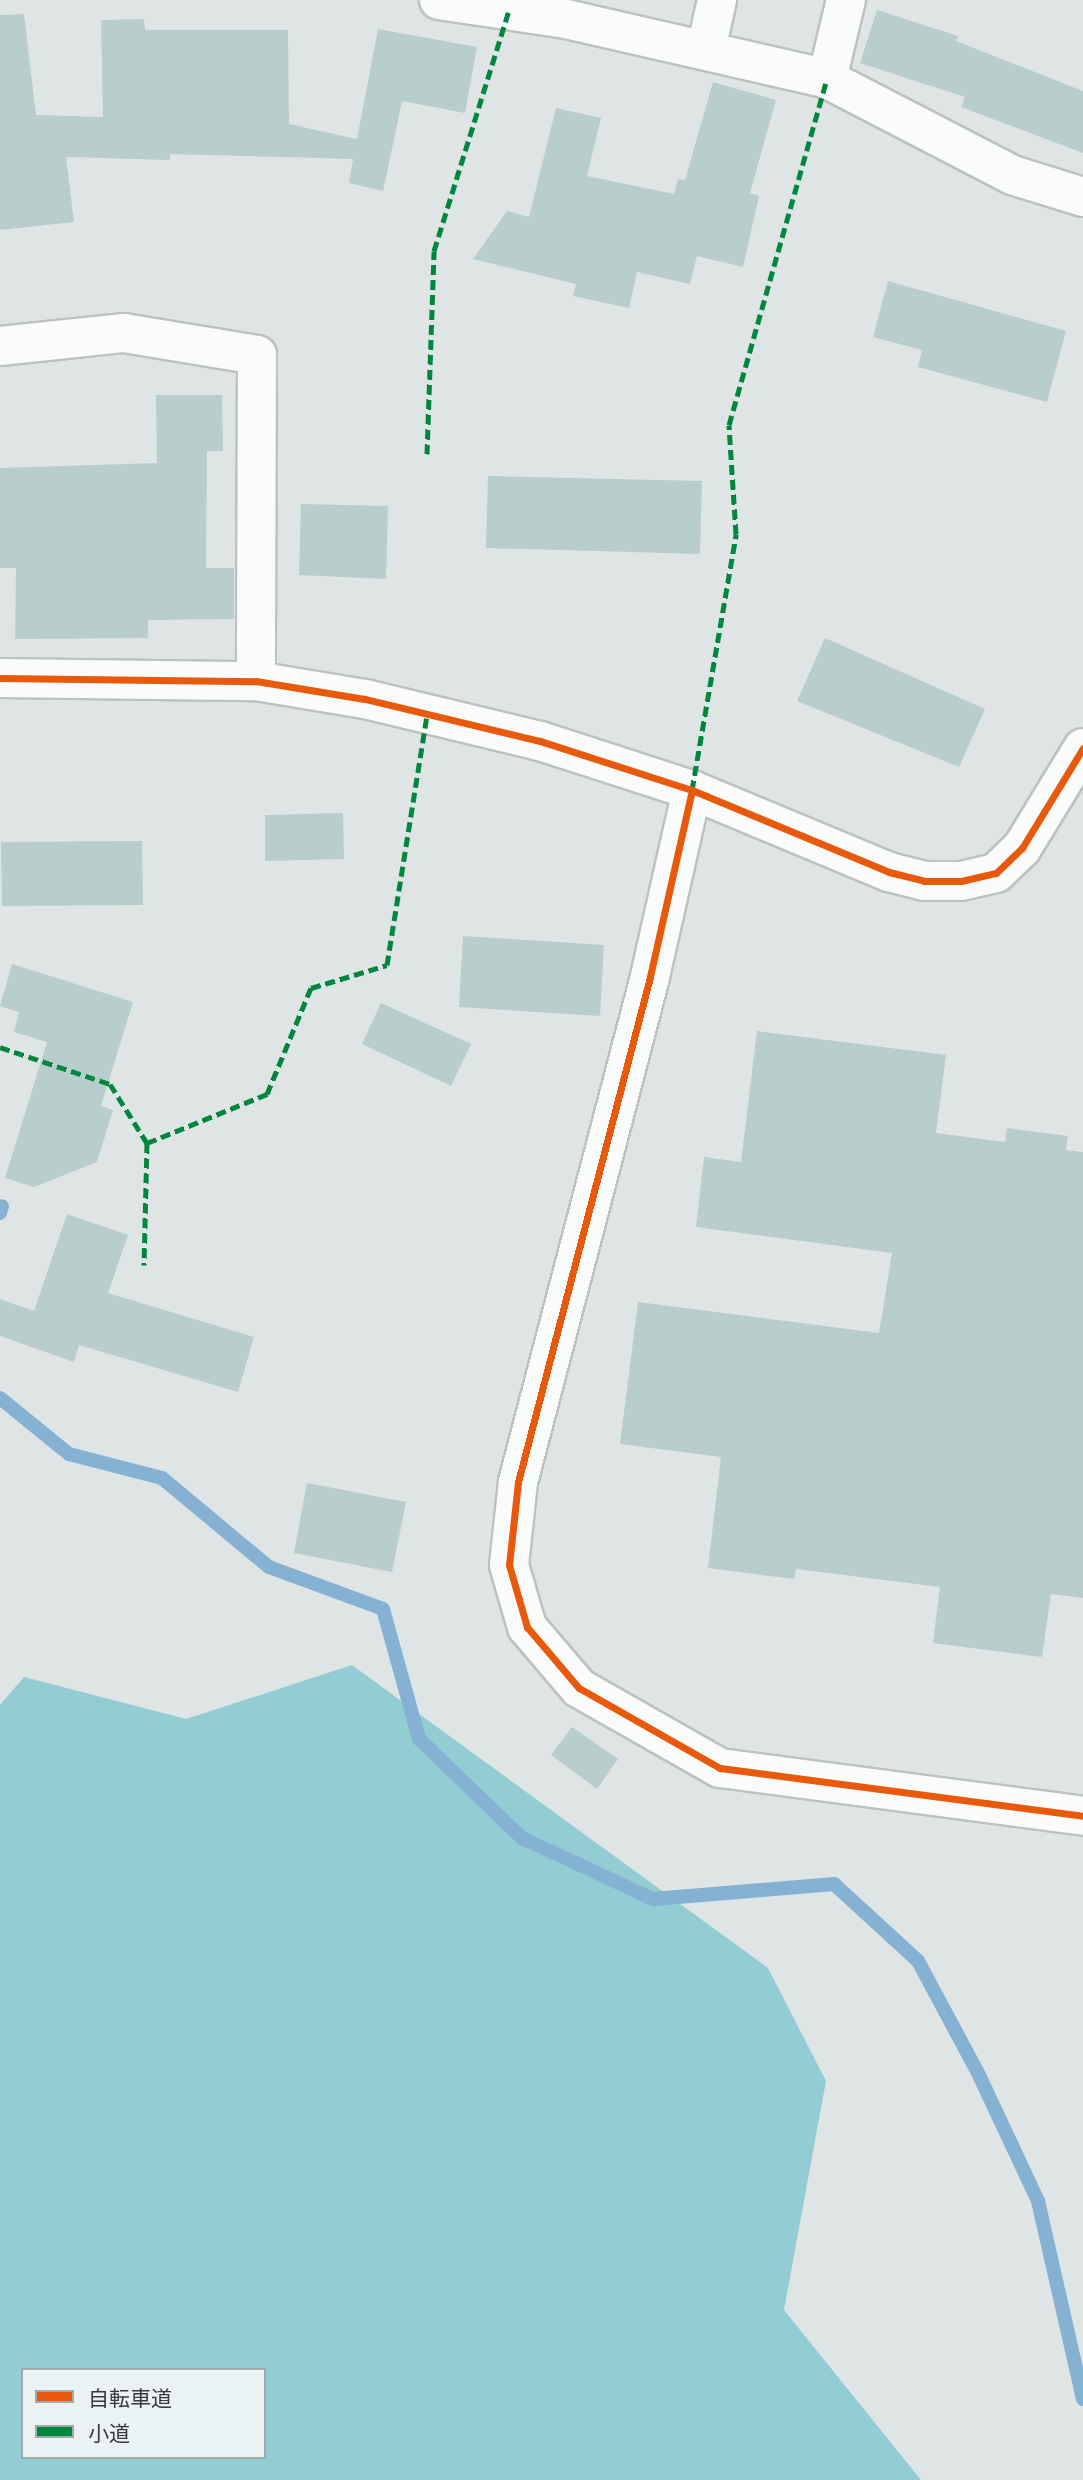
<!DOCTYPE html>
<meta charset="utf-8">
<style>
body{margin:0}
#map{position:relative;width:1083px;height:2480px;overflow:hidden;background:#dfe4e4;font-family:"Fira Sans Condensed","Noto Sans JP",sans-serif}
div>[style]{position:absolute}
.forest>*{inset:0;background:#93cdd4}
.stream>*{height:14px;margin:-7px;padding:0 7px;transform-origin:7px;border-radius:7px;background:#85b2d3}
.building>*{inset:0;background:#b8cecc}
.roads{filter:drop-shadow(2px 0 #bec1c1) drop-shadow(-2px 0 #bec1c1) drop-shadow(0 2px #bec1c1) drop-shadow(0 -2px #bec1c1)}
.minor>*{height:38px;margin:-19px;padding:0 19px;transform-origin:19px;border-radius:19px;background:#fafbfb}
.quiet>*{height:5px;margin-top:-2.5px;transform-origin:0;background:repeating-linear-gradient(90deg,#00873e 0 10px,transparent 0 15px)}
.cycleway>*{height:7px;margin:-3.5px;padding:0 3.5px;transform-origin:3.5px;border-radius:3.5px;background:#e8590c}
span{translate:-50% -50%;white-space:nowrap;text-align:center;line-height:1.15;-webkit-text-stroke:5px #eaf2f4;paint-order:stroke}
.legend{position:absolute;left:21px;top:2368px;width:245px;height:91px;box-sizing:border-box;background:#eaf2f4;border:2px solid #a2a9aa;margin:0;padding:9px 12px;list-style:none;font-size:21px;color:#373b3b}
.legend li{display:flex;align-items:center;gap:14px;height:35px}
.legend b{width:35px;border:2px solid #a2a9aa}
</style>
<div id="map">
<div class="forest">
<i style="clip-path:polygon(evenodd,352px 1665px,768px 1968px,826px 2081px,784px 2310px,921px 2480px,0 2480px,0 1705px,24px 1677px,186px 1719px,352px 1665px,23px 2370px,264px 2370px,264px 2457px,23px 2457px,23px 2370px)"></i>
</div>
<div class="stream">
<i style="left:0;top:1213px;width:7px;rotate:-74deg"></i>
<i style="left:0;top:1398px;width:89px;rotate:39.1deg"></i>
<i style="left:69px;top:1454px;width:96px;rotate:14.5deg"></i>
<i style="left:162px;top:1478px;width:139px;rotate:39.8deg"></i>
<i style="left:269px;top:1567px;width:121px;rotate:20.2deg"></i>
<i style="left:383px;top:1609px;width:135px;rotate:74.5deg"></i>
<i style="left:419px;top:1739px;width:143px;rotate:43.9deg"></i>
<i style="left:522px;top:1838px;width:145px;rotate:25deg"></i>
<i style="left:653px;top:1899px;width:182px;rotate:-4.7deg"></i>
<i style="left:834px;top:1884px;width:114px;rotate:42.5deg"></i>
<i style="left:918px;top:1961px;width:129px;rotate:61.8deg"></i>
<i style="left:979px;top:2075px;width:139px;rotate:64.9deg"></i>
<i style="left:1038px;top:2201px;width:203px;rotate:77.2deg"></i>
</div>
<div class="building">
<i style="clip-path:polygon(877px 10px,958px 36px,956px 41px,1083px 91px,1083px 153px,961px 107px,965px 97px,860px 63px)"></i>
<i style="clip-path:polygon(24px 14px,36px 115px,103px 117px,101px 20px,144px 19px,145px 30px,288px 30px,289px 124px,357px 139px,378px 29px,477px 47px,465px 113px,402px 101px,383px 191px,349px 183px,353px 159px,170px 154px,170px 160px,66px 157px,74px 222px,0 230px,0 15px)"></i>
<i style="clip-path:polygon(713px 82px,776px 100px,750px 193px,759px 196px,743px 267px,697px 256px,690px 284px,637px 272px,629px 308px,573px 296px,576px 284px,473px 259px,507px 211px,529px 217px,556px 108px,601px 118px,587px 176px,674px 194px,678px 179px,685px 180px)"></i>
<i style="clip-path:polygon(888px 281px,1066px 331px,1047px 402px,918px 367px,922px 350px,873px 337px)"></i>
<i style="clip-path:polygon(156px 395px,222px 395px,223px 451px,207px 451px,206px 568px,234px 568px,234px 619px,148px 620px,148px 638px,15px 639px,16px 568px,0 568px,0 468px,157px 463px)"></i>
<i style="clip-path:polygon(488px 476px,702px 481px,700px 554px,486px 548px)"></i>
<i style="clip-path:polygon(301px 504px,388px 506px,386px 579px,299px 575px)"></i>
<i style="clip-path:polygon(825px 638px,985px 709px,959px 767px,797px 701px)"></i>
<i style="clip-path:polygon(343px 813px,344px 859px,265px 861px,265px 815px)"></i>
<i style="clip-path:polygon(142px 841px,143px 905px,2px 906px,1px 842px)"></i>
<i style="clip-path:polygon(463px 936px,604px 945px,600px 1016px,459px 1007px)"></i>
<i style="clip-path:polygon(12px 964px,133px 1002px,101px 1106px,113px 1110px,97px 1162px,34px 1187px,5px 1178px,47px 1042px,14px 1032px,19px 1012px,0 1006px)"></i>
<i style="clip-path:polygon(381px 1003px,471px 1044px,451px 1086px,362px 1044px)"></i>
<i style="clip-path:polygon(757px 1031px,946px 1055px,936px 1133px,1005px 1142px,1007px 1128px,1068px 1136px,1066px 1150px,1083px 1152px,1083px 1598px,1051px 1594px,1042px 1657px,933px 1643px,940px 1587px,796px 1569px,794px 1579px,708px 1568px,721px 1457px,620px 1444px,638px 1302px,879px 1333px,892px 1253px,696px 1227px,704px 1157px,741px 1162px)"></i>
<i style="clip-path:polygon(67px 1214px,128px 1235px,108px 1293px,254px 1337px,238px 1392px,79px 1345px,74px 1362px,0 1336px,0 1299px,34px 1311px)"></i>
<i style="clip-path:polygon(307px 1483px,406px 1502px,392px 1572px,294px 1553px)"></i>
<i style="clip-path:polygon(572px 1727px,618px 1759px,597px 1789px,551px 1755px)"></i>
</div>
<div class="roads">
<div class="minor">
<i style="left:439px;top:0;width:128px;rotate:8.5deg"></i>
<i style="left:566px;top:19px;width:268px;rotate:12.9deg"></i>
<i style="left:827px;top:79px;width:208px;rotate:27.4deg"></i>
<i style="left:1012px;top:175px;width:74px;rotate:17.2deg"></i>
<i style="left:706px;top:49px;width:50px;rotate:-77.3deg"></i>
<i style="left:827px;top:79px;width:81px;rotate:-76.5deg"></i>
<i style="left:0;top:346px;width:125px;rotate:-6deg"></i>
<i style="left:124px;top:333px;width:135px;rotate:9.4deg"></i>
<i style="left:257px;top:355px;width:326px;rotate:90.2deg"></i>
<i style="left:0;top:678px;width:256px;rotate:0.7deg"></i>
<i style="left:256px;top:681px;width:110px;rotate:9.4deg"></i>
<i style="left:365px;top:699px;width:180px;rotate:13.5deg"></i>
<i style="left:540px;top:741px;width:160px;rotate:17.9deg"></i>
<i style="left:692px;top:790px;width:213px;rotate:22.6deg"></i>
<i style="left:889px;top:872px;width:36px;rotate:14deg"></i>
<i style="left:924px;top:881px;width:37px"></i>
<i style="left:961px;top:881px;width:36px;rotate:-13deg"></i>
<i style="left:996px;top:873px;width:36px;rotate:-44deg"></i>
<i style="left:1022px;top:848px;width:117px;rotate:-58.6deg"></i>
<i style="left:692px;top:790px;width:192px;rotate:102.7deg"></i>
<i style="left:650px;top:977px;width:522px;rotate:104.65deg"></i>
<i style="left:518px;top:1482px;width:83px;rotate:96.2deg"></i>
<i style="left:509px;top:1565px;width:65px;rotate:73.8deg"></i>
<i style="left:527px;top:1627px;width:80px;rotate:49.6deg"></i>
<i style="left:579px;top:1688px;width:162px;rotate:29.6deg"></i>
<i style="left:720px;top:1768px;width:366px;rotate:7.5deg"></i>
</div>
</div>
<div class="quiet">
<i style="left:427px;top:454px;width:203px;rotate:-88deg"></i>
<i style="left:434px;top:251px;width:252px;rotate:-72.7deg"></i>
<i style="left:692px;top:790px;width:260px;rotate:-80.2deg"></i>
<i style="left:736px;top:534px;width:109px;rotate:-93.7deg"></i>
<i style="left:729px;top:425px;width:360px;rotate:-74.2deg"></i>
<i style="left:0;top:1047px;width:116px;rotate:18.6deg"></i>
<i style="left:110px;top:1084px;width:70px;rotate:57.9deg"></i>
<i style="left:147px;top:1143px;width:122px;rotate:91.4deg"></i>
<i style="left:147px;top:1143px;width:130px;rotate:-22.2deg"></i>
<i style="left:267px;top:1094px;width:115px;rotate:-67.5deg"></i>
<i style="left:311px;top:988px;width:79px;rotate:-16.8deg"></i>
<i style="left:387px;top:965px;width:254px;rotate:-80.9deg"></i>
</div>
<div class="cycleway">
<i style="left:0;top:678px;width:256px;rotate:0.7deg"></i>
<i style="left:256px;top:681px;width:110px;rotate:9.4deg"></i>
<i style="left:365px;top:699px;width:180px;rotate:13.5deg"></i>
<i style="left:540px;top:741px;width:160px;rotate:17.9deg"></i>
<i style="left:692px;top:790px;width:213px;rotate:22.6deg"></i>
<i style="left:889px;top:872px;width:36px;rotate:14deg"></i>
<i style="left:924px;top:881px;width:37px"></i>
<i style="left:961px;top:881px;width:36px;rotate:-13deg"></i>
<i style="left:996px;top:873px;width:36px;rotate:-44deg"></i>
<i style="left:1022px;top:848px;width:117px;rotate:-58.6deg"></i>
<i style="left:692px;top:790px;width:192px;rotate:102.7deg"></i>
<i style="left:650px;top:977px;width:522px;rotate:104.65deg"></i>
<i style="left:518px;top:1482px;width:83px;rotate:96.2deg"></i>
<i style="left:509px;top:1565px;width:65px;rotate:73.8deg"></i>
<i style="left:527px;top:1627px;width:80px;rotate:49.6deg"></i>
<i style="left:579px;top:1688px;width:162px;rotate:29.6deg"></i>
<i style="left:720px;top:1768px;width:366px;rotate:7.5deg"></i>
</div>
<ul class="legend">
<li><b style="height:9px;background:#e8590c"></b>自転車道</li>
<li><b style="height:9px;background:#00873e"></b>小道</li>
</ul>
</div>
